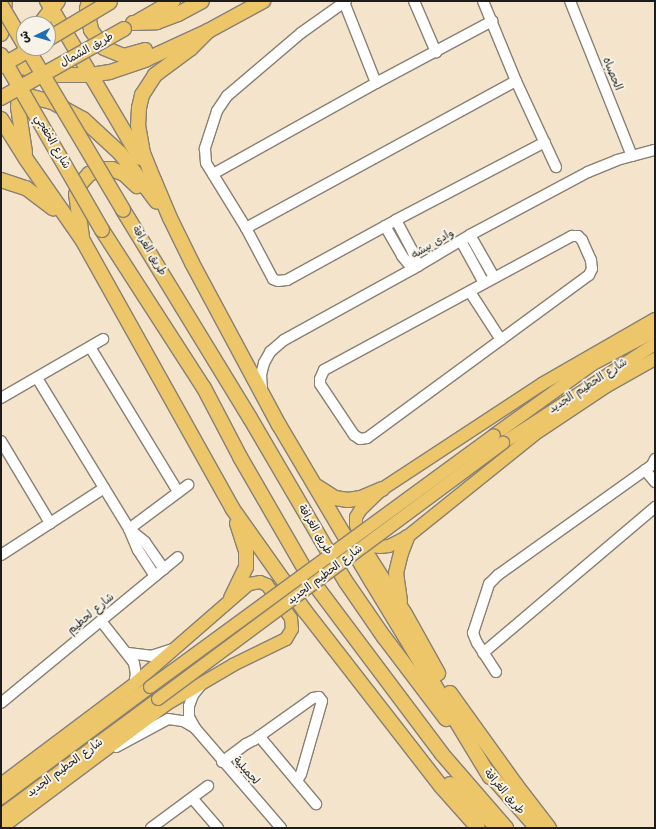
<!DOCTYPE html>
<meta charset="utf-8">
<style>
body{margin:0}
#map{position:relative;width:656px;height:829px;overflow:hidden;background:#f3e4cb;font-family:"Shantell Sans","Playpen Sans Arabic",sans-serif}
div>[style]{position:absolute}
.roads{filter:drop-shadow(1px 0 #888074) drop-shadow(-1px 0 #888074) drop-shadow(0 1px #888074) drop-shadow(0 -1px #888074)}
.minor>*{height:10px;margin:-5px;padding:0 5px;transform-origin:5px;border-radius:5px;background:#fff}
.major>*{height:12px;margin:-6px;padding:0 6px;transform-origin:6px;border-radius:6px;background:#ecc669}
.highway>*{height:14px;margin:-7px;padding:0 7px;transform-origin:7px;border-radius:7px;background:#ecc669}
.bridges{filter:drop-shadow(1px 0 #888074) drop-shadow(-1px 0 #888074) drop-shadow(0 1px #888074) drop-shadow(0 -1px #888074)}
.major-bridge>*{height:12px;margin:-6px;padding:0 6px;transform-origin:6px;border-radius:6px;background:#ecc669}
.highway-bridge>*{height:14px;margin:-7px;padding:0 7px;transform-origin:7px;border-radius:7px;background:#ecc669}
span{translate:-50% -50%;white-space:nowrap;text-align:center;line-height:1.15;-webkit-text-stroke:4px #f7f3e8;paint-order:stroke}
.street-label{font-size:11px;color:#1c1c1c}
.frame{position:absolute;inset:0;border:2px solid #1c1c1c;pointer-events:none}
.north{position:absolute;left:16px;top:16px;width:40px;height:40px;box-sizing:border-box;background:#f7f3e8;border:1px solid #9f9d96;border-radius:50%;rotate:265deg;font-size:11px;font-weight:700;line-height:16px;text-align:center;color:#1c1c1c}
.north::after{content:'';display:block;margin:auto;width:14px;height:18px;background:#1f6fb2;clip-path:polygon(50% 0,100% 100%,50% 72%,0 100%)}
</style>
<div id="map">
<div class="roads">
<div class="minor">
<i style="left:346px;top:1px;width:55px;rotate:144.6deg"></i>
<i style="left:301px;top:33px;width:97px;rotate:139.6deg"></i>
<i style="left:227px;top:96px;width:18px;rotate:124deg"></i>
<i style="left:217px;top:111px;width:40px;rotate:108deg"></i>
<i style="left:205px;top:149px;width:14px;rotate:86deg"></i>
<i style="left:206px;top:163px;width:76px;rotate:58.4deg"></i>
<i style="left:246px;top:228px;width:58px;rotate:62.1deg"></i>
<i style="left:273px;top:279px;width:5px;rotate:22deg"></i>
<i style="left:278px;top:281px;width:9px;rotate:-6deg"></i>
<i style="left:287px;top:280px;width:124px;rotate:-28.8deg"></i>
<i style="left:396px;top:220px;width:168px;rotate:-27.6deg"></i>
<i style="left:414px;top:1px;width:56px;rotate:66.7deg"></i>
<i style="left:483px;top:1px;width:87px;rotate:67.6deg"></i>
<i style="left:516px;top:81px;width:95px;rotate:65.1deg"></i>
<i style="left:570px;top:1px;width:167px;rotate:68.2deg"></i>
<i style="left:344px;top:2px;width:87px;rotate:68.4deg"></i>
<i style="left:213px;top:174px;width:187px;rotate:-29.2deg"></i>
<i style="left:376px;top:83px;width:132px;rotate:-28.1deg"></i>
<i style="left:396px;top:220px;width:34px;rotate:62deg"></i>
<i style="left:412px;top:250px;width:17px;rotate:69deg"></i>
<i style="left:385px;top:226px;width:34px;rotate:60deg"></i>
<i style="left:402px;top:256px;width:17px;rotate:50deg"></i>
<i style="left:246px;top:228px;width:307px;rotate:-28.6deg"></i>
<i style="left:470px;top:235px;width:48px;rotate:60.3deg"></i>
<i style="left:572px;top:236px;width:6px"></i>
<i style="left:578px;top:236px;width:6px;rotate:45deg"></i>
<i style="left:582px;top:240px;width:22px;rotate:66deg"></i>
<i style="left:591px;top:260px;width:9px;rotate:84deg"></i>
<i style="left:592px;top:269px;width:7px;rotate:117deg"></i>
<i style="left:589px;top:275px;width:275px;rotate:143.7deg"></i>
<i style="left:367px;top:438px;width:7px;rotate:172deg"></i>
<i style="left:360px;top:439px;width:7px;rotate:-146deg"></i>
<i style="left:354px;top:435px;width:61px;rotate:-123.7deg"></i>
<i style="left:320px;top:384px;width:5px;rotate:-90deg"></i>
<i style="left:320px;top:379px;width:10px;rotate:-66deg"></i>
<i style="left:324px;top:370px;width:282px;rotate:-28.4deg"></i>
<i style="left:461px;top:241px;width:48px;rotate:61.3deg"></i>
<i style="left:470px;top:292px;width:57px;rotate:57.1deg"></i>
<i style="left:90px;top:347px;width:170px;rotate:58.7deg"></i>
<i style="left:37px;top:378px;width:177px;rotate:58.6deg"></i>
<i style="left:129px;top:529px;width:23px;rotate:67deg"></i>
<i style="left:138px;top:550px;width:31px;rotate:57deg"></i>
<i style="left:262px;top:389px;width:14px;rotate:-94deg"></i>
<i style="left:261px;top:375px;width:12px;rotate:-76deg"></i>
<i style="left:264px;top:363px;width:13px;rotate:-61deg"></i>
<i style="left:270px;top:352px;width:18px;rotate:-41deg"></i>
<i style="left:284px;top:340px;width:153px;rotate:-28.9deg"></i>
<i style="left:418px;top:266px;width:61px;rotate:-30.8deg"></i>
<i style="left:470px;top:235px;width:134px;rotate:-28.1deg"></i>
<i style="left:588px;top:172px;width:31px;rotate:-22deg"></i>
<i style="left:617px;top:160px;width:39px;rotate:-15deg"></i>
<i style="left:1px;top:398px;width:118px;rotate:-30deg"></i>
<i style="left:1px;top:441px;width:96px;rotate:59.1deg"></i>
<i style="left:645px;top:470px;width:16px;rotate:50deg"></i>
<i style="left:129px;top:529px;width:74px;rotate:-36.7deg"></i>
<i style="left:129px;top:529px;width:21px;rotate:39deg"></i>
<i style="left:145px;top:542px;width:33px;rotate:55deg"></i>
<i style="left:1px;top:555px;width:123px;rotate:-33deg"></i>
<i style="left:101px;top:621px;width:53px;rotate:51.8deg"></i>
<i style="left:134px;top:663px;width:11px;rotate:80deg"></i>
<i style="left:136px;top:674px;width:10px;rotate:101deg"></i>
<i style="left:128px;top:653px;width:23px;rotate:7deg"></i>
<i style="left:151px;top:656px;width:22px;rotate:-18deg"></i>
<i style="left:483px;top:653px;width:226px;rotate:-40.3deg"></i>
<i style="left:496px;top:672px;width:35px;rotate:-123deg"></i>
<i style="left:477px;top:643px;width:11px;rotate:-112deg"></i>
<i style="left:473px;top:633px;width:52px;rotate:-71.9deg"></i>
<i style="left:489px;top:584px;width:13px;rotate:-45deg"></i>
<i style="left:498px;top:575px;width:189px;rotate:-35.5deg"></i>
<i style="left:652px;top:465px;width:7px;rotate:-63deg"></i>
<i style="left:201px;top:685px;width:13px;rotate:129deg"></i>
<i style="left:193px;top:695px;width:12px;rotate:110deg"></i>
<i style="left:189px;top:706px;width:11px;rotate:90deg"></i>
<i style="left:189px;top:717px;width:13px;rotate:61deg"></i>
<i style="left:195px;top:728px;width:132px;rotate:49.3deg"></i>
<i style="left:1px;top:703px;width:229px;rotate:-39.5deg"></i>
<i style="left:259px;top:736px;width:89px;rotate:50deg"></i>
<i style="left:116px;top:747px;width:59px;rotate:-28.3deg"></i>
<i style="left:168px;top:719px;width:15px;rotate:8deg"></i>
<i style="left:183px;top:721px;width:14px;rotate:30deg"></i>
<i style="left:222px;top:762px;width:30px;rotate:-37deg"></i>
<i style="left:246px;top:744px;width:9px;rotate:-27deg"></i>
<i style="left:254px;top:740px;width:72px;rotate:-35.4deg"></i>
<i style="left:313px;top:698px;width:6px;rotate:-9deg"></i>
<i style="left:319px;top:697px;width:5px;rotate:53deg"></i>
<i style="left:322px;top:701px;width:76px;rotate:106deg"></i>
<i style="left:301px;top:774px;width:8px;rotate:120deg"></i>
<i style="left:192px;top:798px;width:40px;rotate:49deg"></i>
<i style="left:151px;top:828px;width:71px;rotate:-36.4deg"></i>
</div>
<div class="major">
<i style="left:655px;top:319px;width:130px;rotate:150.1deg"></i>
<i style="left:542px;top:384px;width:191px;rotate:146.7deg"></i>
<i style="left:382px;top:489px;width:29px;rotate:136deg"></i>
<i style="left:361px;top:509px;width:9px;rotate:122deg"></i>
<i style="left:356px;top:517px;width:8px;rotate:90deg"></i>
<i style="left:356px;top:525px;width:10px;rotate:73deg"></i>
<i style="left:359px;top:535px;width:17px;rotate:40deg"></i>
<i style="left:372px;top:546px;width:8px;rotate:7deg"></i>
<i style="left:380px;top:547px;width:9px;rotate:-6deg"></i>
<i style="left:389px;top:546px;width:20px;rotate:-27deg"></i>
<i style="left:407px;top:537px;width:164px;rotate:-38.8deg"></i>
<i style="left:535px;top:434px;width:87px;rotate:-33.7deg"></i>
<i style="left:607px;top:386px;width:55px;rotate:-29.4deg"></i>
<i style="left:494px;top:435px;width:122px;rotate:-35.6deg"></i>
<i style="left:593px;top:364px;width:70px;rotate:-28deg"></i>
<i style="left:503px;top:443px;width:181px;rotate:-33.1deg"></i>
<i style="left:1px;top:784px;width:166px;rotate:-36.9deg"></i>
<i style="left:134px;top:684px;width:152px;rotate:-41deg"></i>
<i style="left:249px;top:584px;width:11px;rotate:-10deg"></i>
<i style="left:260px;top:582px;width:8px;rotate:23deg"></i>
<i style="left:267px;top:585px;width:41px;rotate:54deg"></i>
<i style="left:291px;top:618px;width:11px;rotate:85deg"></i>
<i style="left:292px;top:629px;width:12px;rotate:121deg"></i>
<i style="left:286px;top:639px;width:59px;rotate:153.9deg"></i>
<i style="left:233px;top:665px;width:77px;rotate:149.4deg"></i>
<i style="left:167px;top:704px;width:207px;rotate:143.2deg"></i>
<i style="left:1px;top:798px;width:186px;rotate:-36.7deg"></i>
<i style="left:1px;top:815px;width:195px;rotate:-36.5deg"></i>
</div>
<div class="highway">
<i style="left:47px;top:1px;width:182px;rotate:59.4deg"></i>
<i style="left:89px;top:1px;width:8px;rotate:104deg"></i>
<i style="left:87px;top:9px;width:21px;rotate:79deg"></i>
<i style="left:91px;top:30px;width:22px;rotate:54deg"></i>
<i style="left:104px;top:48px;width:22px;rotate:22deg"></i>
<i style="left:124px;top:56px;width:22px;rotate:-16deg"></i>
<i style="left:133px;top:23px;width:24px;rotate:-2deg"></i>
<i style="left:157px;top:22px;width:22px;rotate:-21deg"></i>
<i style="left:178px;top:14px;width:27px;rotate:-28deg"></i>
<i style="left:135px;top:23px;width:44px;rotate:-30.1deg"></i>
<i style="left:40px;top:24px;width:29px;rotate:-52deg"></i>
<i style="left:208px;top:31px;width:25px;rotate:135deg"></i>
<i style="left:190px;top:49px;width:44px;rotate:143.4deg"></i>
<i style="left:155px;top:75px;width:24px;rotate:123deg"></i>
<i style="left:142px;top:95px;width:13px;rotate:103deg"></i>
<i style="left:139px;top:108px;width:17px;rotate:93deg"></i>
<i style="left:138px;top:125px;width:28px;rotate:80deg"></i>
<i style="left:143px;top:153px;width:29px;rotate:68deg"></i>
<i style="left:154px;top:180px;width:41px;rotate:67.2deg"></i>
<i style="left:170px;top:218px;width:50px;rotate:63.9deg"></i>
<i style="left:192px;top:263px;width:184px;rotate:61.8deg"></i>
<i style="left:279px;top:425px;width:182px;rotate:59.4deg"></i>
<i style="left:372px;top:582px;width:228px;rotate:58.8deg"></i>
<i style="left:1px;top:34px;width:31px;rotate:-83deg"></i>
<i style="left:1px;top:60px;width:21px;rotate:19deg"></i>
<i style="left:21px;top:67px;width:38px;rotate:12deg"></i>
<i style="left:58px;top:75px;width:33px"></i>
<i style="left:91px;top:75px;width:19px;rotate:-9deg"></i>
<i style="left:110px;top:72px;width:39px;rotate:-19deg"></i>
<i style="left:147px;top:59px;width:67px;rotate:-24.7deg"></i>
<i style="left:208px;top:31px;width:63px;rotate:-28.6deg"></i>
<i style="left:19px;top:83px;width:24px;rotate:92deg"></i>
<i style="left:18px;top:107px;width:46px;rotate:81.2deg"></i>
<i style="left:13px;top:92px;width:40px;rotate:14.4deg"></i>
<i style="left:52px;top:102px;width:35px;rotate:29deg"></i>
<i style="left:83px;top:119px;width:50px;rotate:42.6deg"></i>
<i style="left:120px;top:153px;width:61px;rotate:52.9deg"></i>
<i style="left:1px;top:119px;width:47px;rotate:58deg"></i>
<i style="left:26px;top:159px;width:100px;rotate:55.2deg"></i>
<i style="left:83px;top:241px;width:306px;rotate:60.8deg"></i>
<i style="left:232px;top:508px;width:126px;rotate:54.7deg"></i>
<i style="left:305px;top:611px;width:220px;rotate:52.2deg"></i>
<i style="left:440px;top:785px;width:57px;rotate:48.5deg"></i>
<i style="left:1px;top:180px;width:26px;rotate:18deg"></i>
<i style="left:26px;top:188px;width:34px;rotate:37deg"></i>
<i style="left:123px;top:210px;width:244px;rotate:58.6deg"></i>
<i style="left:250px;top:418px;width:190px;rotate:59.7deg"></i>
<i style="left:346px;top:582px;width:67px;rotate:55.4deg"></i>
<i style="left:384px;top:637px;width:103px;rotate:52.9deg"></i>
<i style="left:102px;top:230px;width:188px;rotate:57.2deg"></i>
<i style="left:204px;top:388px;width:78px;rotate:62.4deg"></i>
<i style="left:240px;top:457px;width:140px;rotate:60deg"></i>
<i style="left:310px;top:578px;width:220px;rotate:53.1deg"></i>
<i style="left:442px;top:754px;width:98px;rotate:49.1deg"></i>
<i style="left:82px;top:237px;width:43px;rotate:-97.9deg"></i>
<i style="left:76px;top:194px;width:12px;rotate:-66deg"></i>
<i style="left:81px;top:183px;width:12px;rotate:-48deg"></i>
<i style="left:89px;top:174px;width:12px;rotate:-24deg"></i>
<i style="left:100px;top:169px;width:12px"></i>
<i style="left:112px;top:169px;width:13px;rotate:23deg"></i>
<i style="left:124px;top:174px;width:18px;rotate:43deg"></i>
<i style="left:318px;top:487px;width:20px;rotate:33deg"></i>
<i style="left:335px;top:498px;width:13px;rotate:9deg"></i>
<i style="left:348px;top:500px;width:13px;rotate:-9deg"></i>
<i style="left:361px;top:498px;width:23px;rotate:-23deg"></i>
<i style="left:356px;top:537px;width:91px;rotate:57.5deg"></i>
<i style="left:405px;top:614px;width:68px;rotate:60.8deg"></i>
<i style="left:231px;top:598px;width:34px;rotate:-64deg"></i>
<i style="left:246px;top:567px;width:16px;rotate:-90deg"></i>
<i style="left:246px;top:551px;width:29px;rotate:-108deg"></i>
<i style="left:400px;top:601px;width:28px;rotate:-98deg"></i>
<i style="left:396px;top:573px;width:21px;rotate:-76deg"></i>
<i style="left:401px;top:553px;width:17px;rotate:-69deg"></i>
<i style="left:450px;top:693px;width:113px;rotate:54.3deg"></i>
<i style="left:516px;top:785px;width:54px;rotate:52.5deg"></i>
<i style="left:486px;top:770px;width:77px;rotate:48.7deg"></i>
<i style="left:450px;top:784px;width:61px;rotate:42.3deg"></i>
</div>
</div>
<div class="bridges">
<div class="major-bridge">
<i style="left:150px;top:687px;width:426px;rotate:-36.2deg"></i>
<i style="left:158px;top:699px;width:430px;rotate:-36.6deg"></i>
</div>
<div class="highway-bridge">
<i style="left:1px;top:5px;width:45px;rotate:59.5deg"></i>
<i style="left:48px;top:39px;width:72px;rotate:-30.8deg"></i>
<i style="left:27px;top:48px;width:188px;rotate:59.3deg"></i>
<i style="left:1px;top:55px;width:202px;rotate:60deg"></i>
<i style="left:1px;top:66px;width:36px;rotate:-30deg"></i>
<i style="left:1px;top:98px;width:141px;rotate:-29.3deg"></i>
</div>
</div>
<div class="street-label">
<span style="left:87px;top:50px;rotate:-29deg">طريق الشمال</span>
<span style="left:612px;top:74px;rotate:68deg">الحصباه</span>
<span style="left:52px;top:142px;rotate:60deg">شارع الخفجي</span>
<span style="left:433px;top:244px;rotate:-31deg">وادى بيشه</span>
<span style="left:149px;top:251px;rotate:59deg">طريق الغرافة</span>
<span style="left:588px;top:386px;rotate:-33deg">شارع الحطيم الجديد</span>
<span style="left:315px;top:530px;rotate:59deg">طريق الغرافة</span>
<span style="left:325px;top:575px;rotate:-37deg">شارع الحطيم الجديد</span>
<span style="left:91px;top:614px;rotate:-40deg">شارع لحطيم</span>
<span style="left:65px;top:768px;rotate:-36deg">شارع الحطيم الجديد</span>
<span style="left:246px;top:771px;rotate:48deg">لجميلية</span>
<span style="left:504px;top:792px;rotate:49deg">طريق الغرافة</span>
</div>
<div class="frame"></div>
<div class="north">ش</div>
</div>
